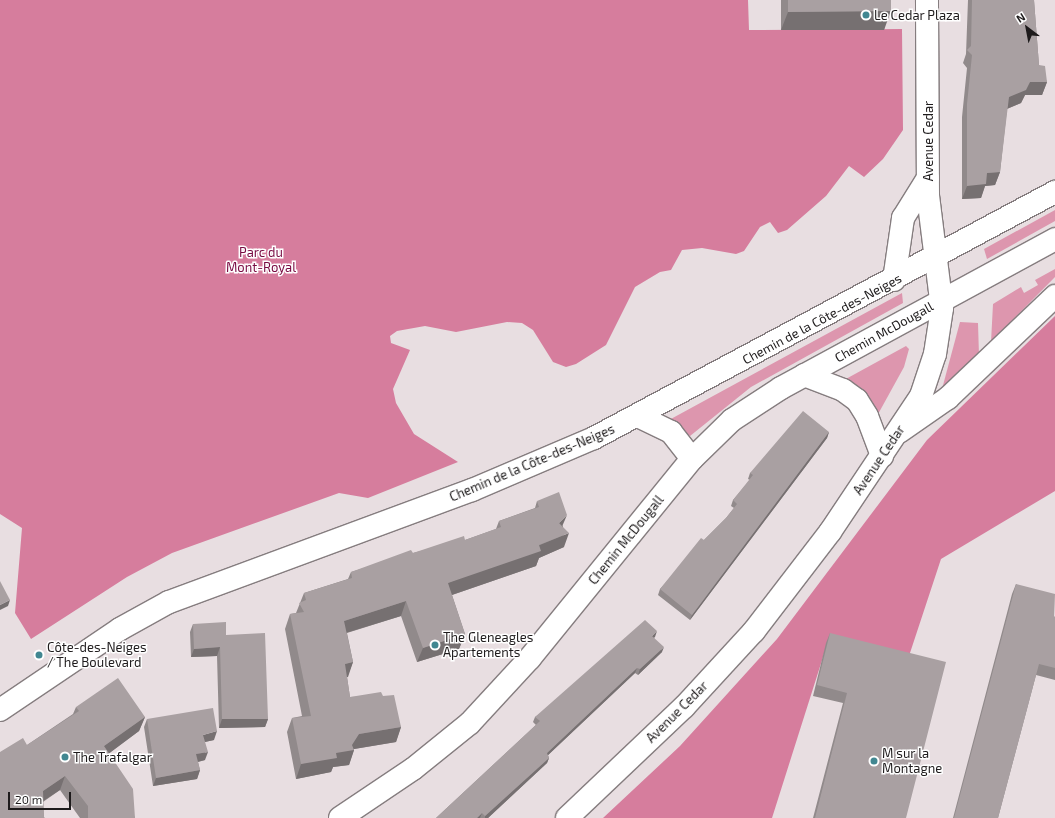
<!DOCTYPE html>
<meta charset="utf-8">
<style>
body{margin:0}
#map{position:relative;width:1055px;height:818px;overflow:hidden;background:#e8dee1;font-family:"Exo 2",sans-serif}
div>[style]{position:absolute}
.green>*{inset:0;background:#dd96ae}
.forest>*{inset:0;background:#d67d9d}
.roads{filter:drop-shadow(1px 0 #857d7f) drop-shadow(-1px 0 #857d7f) drop-shadow(0 1px #857d7f) drop-shadow(0 -1px #857d7f)}
.minor>*{height:22px;margin:-11px;padding:0 11px;transform-origin:11px;border-radius:11px;background:#fff}
.major>*{height:22px;margin:-11px;padding:0 11px;transform-origin:11px;border-radius:11px;background:#fff}
.wall>*{inset:0;background:#918a8b}
.shaded-wall>*{inset:0;background:#767071}
.building>*{inset:0;background:#a9a0a2}
.dots>*{width:11px;height:11px;translate:-50% -50%;box-sizing:border-box;border:2px solid #fff;border-radius:50%}
span{translate:-50% -50%;white-space:nowrap;text-align:center;line-height:1.15;-webkit-text-stroke:3px #fff;paint-order:stroke}
.poi-label{font-size:13px;color:#1e1b1c}
.left{translate:0 -50%;text-align:left}
.street-label{font-size:13px;color:#1e1b1c}
.park-label{font-size:13px;color:#780a42}
.north{position:absolute;left:1007px;top:8px;width:40px;height:40px;-webkit-text-stroke:3px #fff;paint-order:stroke;rotate:328deg;font-size:11px;font-weight:700;line-height:16px;text-align:center;color:#1e1b1c}
.north::after{content:'';display:block;margin:auto;width:14px;height:18px;background:#1e1b1c;clip-path:polygon(50% 0,100% 100%,50% 72%,0 100%)}
.scale{position:absolute;left:8px;top:792px;width:63px;height:18px;box-sizing:border-box;border:2px solid #1e1b1c;border-top:0;padding-left:5px;font-size:12px;line-height:14px;white-space:nowrap;color:#1e1b1c;-webkit-text-stroke:3px #fff;paint-order:stroke}
</style>
<div id="map">
<div class="green">
<i style="clip-path:polygon(1055px 210px,1055px 221px,987px 259px,984px 249px)"></i>
<i style="clip-path:polygon(1055px 269px,1055px 277px,991px 342px,993px 304px,1021px 287px,1024px 293px,1038px 285px,1035px 280px)"></i>
<i style="clip-path:polygon(902px 293px,903px 303px,751px 387px,690px 436px,669px 420px)"></i>
<i style="clip-path:polygon(960px 322px,978px 323px,979px 356px,942px 389px)"></i>
<i style="clip-path:polygon(906px 346px,909px 349px,904px 367px,877px 416px,865px 394px,844px 380px)"></i>
</div>
<div class="forest">
<i style="clip-path:polygon(0 0,748px 0,749px 30px,902px 29px,903px 130px,883px 159px,864px 177px,849px 166px,826px 196px,787px 230px,778px 233px,770px 222px,760px 227px,744px 251px,736px 254px,702px 248px,682px 250px,671px 270px,660px 272px,635px 287px,606px 345px,576px 364px,566px 367px,553px 362px,533px 330px,522px 323px,507px 322px,456px 332px,425px 326px,397px 331px,390px 336px,391px 343px,410px 350px,393px 389px,396px 403px,414px 434px,458px 462px,368px 498px,339px 493px,172px 553px,127px 577px,31px 639px,15px 613px,22px 528px,0 514px)"></i>
<i style="clip-path:polygon(1055px 316px,1055px 491px,941px 559px,908px 659px,830px 635px,772px 818px,603px 818px,680px 746px,777px 639px,927px 440px)"></i>
</div>
<div class="roads">
<div class="minor">
<i style="left:567px;top:818px;width:161px;rotate:-43.5deg"></i>
<i style="left:684px;top:707px;width:103px;rotate:-47.4deg"></i>
<i style="left:754px;top:631px;width:125px;rotate:-52.5deg"></i>
<i style="left:830px;top:532px;width:164px;rotate:-56.2deg"></i>
<i style="left:921px;top:396px;width:44px;rotate:-71.6deg"></i>
<i style="left:935px;top:354px;width:47px;rotate:-81.3deg"></i>
<i style="left:942px;top:308px;width:114px;rotate:-97.1deg"></i>
<i style="left:928px;top:195px;width:195px;rotate:-90.3deg"></i>
</div>
<div class="major">
<i style="left:894px;top:280px;width:63px;rotate:-81.7deg"></i>
<i style="left:903px;top:218px;width:47px;rotate:-58deg"></i>
<i style="left:804px;top:375px;width:42px;rotate:21deg"></i>
<i style="left:843px;top:390px;width:17px;rotate:36deg"></i>
<i style="left:857px;top:400px;width:19px;rotate:58deg"></i>
<i style="left:867px;top:416px;width:43px;rotate:69.4deg"></i>
<i style="left:638px;top:416px;width:37px;rotate:26deg"></i>
<i style="left:671px;top:432px;width:34px;rotate:52deg"></i>
<i style="left:899px;top:432px;width:60px;rotate:-34.8deg"></i>
<i style="left:948px;top:398px;width:148px;rotate:-43.6deg"></i>
<i style="left:0;top:710px;width:145px;rotate:-34deg"></i>
<i style="left:120px;top:629px;width:56px;rotate:-28.9deg"></i>
<i style="left:169px;top:602px;width:323px;rotate:-20.3deg"></i>
<i style="left:472px;top:490px;width:133px;rotate:-23.1deg"></i>
<i style="left:594px;top:438px;width:523px;rotate:-28.09deg"></i>
<i style="left:340px;top:818px;width:88px;rotate:-33.9deg"></i>
<i style="left:413px;top:769px;width:73px;rotate:-38.9deg"></i>
<i style="left:470px;top:723px;width:88px;rotate:-47.3deg"></i>
<i style="left:530px;top:658px;width:257px;rotate:-50.9deg"></i>
<i style="left:692px;top:459px;width:56px;rotate:-44.3deg"></i>
<i style="left:732px;top:420px;width:59px;rotate:-33.1deg"></i>
<i style="left:781px;top:388px;width:312px;rotate:-28.5deg"></i>
</div>
</div>
<div class="wall">
<i style="clip-path:polygon(781px 0,891px 0,884px 30px,781px 30px)"></i>
<i style="clip-path:polygon(968px 0,1034px 0,1039px 65px,1047px 82px,1042px 95px,1025px 95px,1021px 103px,1007px 109px,1000px 172px,995px 185px,985px 186px,981px 198px,962px 199px,962px 117px,967px 68px,963px 63px,966px 54px)"></i>
<i style="clip-path:polygon(829px 432px,827px 438px,690px 620px,658px 595px,660px 589px,704px 540px,726px 518px,734px 508px,731px 506px,733px 500px,750px 480px,748px 479px,750px 473px)"></i>
<i style="clip-path:polygon(537px 501px,563px 526px,564px 547px,539px 558px,536px 566px,452px 595px,465px 634px,459px 649px,417px 662px,401px 616px,347px 633px,353px 662px,347px 677px,350px 697px,383px 696px,401px 727px,396px 742px,354px 749px,354px 750px,349px 765px,333px 767px,331px 772px,296px 779px,287px 732px,292px 718px,302px 716px,285px 629px,290px 614px,296px 613px,304px 593px,348px 579px,351px 572px,413px 553px,465px 540px,496px 529px,499px 521px,535px 508px)"></i>
<i style="clip-path:polygon(1016px 584px,1055px 617px,1055px 680px,1036px 675px,998px 818px,953px 818px,1012px 594px)"></i>
<i style="clip-path:polygon(193px 624px,226px 635px,268px 719px,265px 727px,219px 728px,217px 656px,191px 657px,190px 632px)"></i>
<i style="clip-path:polygon(830px 633px,906px 818px,813px 818px,843px 703px,813px 696px,826px 643px)"></i>
<i style="clip-path:polygon(655px 637px,654px 638px,662px 652px,638px 675px,635px 673px,548px 755px,549px 758px,547px 763px,488px 818px,436px 818px,536px 725px,533px 722px,535px 717px)"></i>
<i style="clip-path:polygon(76px 707px,145px 717px,139px 731px,109px 753px,135px 818px,80px 818px,60px 790px,43px 802px,44px 817px,0 818px,27px 745px,73px 714px)"></i>
<i style="clip-path:polygon(147px 719px,214px 740px,205px 742px,205px 760px,198px 762px,200px 770px,197px 779px,153px 786px,144px 727px)"></i>
</div>
<div class="shaded-wall">
<i style="clip-path:polygon(891px 11px,884px 30px,781px 30px,788px 12px)"></i>
<i style="clip-path:polygon(1030px 82px,1047px 82px,1042px 95px,1025px 95px,1021px 103px,1004px 110px,1009px 97px)"></i>
<i style="clip-path:polygon(1000px 172px,995px 185px,985px 186px,981px 198px,962px 199px,967px 186px,987px 173px)"></i>
<i style="clip-path:polygon(829px 432px,827px 438px,690px 620px,692px 615px)"></i>
<i style="clip-path:polygon(567px 515px,561px 529px,559px 523px)"></i>
<i style="clip-path:polygon(569px 533px,564px 547px,539px 558px,536px 566px,443px 598px,448px 583px)"></i>
<i style="clip-path:polygon(10px 600px,8px 606px,0 610px,0 605px)"></i>
<i style="clip-path:polygon(406px 601px,401px 616px,339px 635px,344px 621px)"></i>
<i style="clip-path:polygon(657px 631px,655px 637px,650px 641px,652px 636px)"></i>
<i style="clip-path:polygon(465px 634px,459px 649px,417px 662px,423px 648px)"></i>
<i style="clip-path:polygon(220px 647px,217px 656px,191px 657px,194px 649px)"></i>
<i style="clip-path:polygon(664px 647px,662px 652px,638px 675px,640px 669px)"></i>
<i style="clip-path:polygon(353px 662px,348px 677px,340px 679px,345px 664px)"></i>
<i style="clip-path:polygon(637px 668px,635px 673px,545px 758px,547px 753px)"></i>
<i style="clip-path:polygon(145px 717px,139px 731px,99px 761px,104px 746px)"></i>
<i style="clip-path:polygon(222px 719px,268px 719px,265px 727px,219px 728px)"></i>
<i style="clip-path:polygon(401px 727px,396px 742px,354px 749px,354px 750px,349px 765px,333px 767px,331px 772px,296px 779px,301px 764px,336px 753px,359px 734px)"></i>
<i style="clip-path:polygon(217px 731px,214px 740px,200px 743px,203px 735px)"></i>
<i style="clip-path:polygon(208px 752px,205px 760px,193px 763px,196px 754px)"></i>
<i style="clip-path:polygon(549px 758px,547px 763px,488px 818px,485px 818px,485px 816px)"></i>
<i style="clip-path:polygon(200px 770px,197px 779px,153px 786px,156px 778px)"></i>
<i style="clip-path:polygon(65px 776px,60px 790px,37px 805px,43px 791px)"></i>
<i style="clip-path:polygon(482px 813px,480px 818px,477px 818px)"></i>
</div>
<div class="building">
<i style="clip-path:polygon(788px 0,891px 0,891px 11px,788px 12px)"></i>
<i style="clip-path:polygon(972px 0,1034px 0,1039px 65px,1045px 66px,1047px 82px,1030px 82px,1026px 90px,1009px 97px,1000px 172px,987px 173px,986px 184px,967px 186px,967px 104px,972px 55px,967px 50px,971px 46px)"></i>
<i style="clip-path:polygon(803px 411px,829px 432px,692px 615px,660px 589px,701px 538px,704px 540px,726px 518px,737px 504px,733px 500px,753px 475px,750px 473px)"></i>
<i style="clip-path:polygon(559px 492px,567px 515px,559px 523px,569px 533px,539px 545px,541px 551px,448px 583px,465px 634px,423px 648px,406px 601px,344px 621px,353px 662px,345px 664px,350px 697px,381px 692px,383px 696px,394px 695px,401px 727px,359px 734px,352px 745px,354px 750px,336px 753px,337px 758px,301px 764px,292px 718px,311px 716px,290px 614px,304px 612px,299px 603px,306px 600px,304px 593px,352px 578px,351px 572px,411px 550px,413px 553px,464px 536px,465px 540px,501px 527px,499px 521px,539px 507px,537px 501px)"></i>
<i style="clip-path:polygon(0 581px,10px 600px,0 605px)"></i>
<i style="clip-path:polygon(1016px 584px,1055px 594px,1054px 617px,1055px 617px,1055px 668px,1039px 664px,998px 818px,954px 818px)"></i>
<i style="clip-path:polygon(645px 620px,657px 631px,652px 636px,664px 647px,640px 669px,637px 668px,547px 753px,549px 758px,485px 816px,482px 813px,477px 818px,436px 818px,540px 721px,535px 717px)"></i>
<i style="clip-path:polygon(226px 622px,226px 635px,265px 633px,268px 719px,222px 719px,220px 647px,194px 649px,193px 624px)"></i>
<i style="clip-path:polygon(830px 633px,946px 662px,906px 818px,815px 818px,847px 693px,817px 685px)"></i>
<i style="clip-path:polygon(118px 678px,145px 717px,104px 746px,133px 789px,135px 818px,88px 818px,88px 806px,65px 776px,43px 791px,44px 817px,45px 818px,0 818px,0 752px,23px 738px,27px 745px,79px 711px,76px 707px)"></i>
<i style="clip-path:polygon(213px 708px,217px 731px,203px 735px,208px 752px,196px 754px,200px 770px,156px 778px,147px 719px)"></i>
</div>
<div class="dots">
<i style="left:866px;top:15px;background:#418791"></i>
<i style="left:435px;top:645px;background:#418791"></i>
<i style="left:39px;top:655px;background:#418791"></i>
<i style="left:65px;top:757px;background:#418791"></i>
<i style="left:874px;top:761px;background:#418791"></i>
</div>
<div class="poi-label">
<span class="left" style="left:874px;top:15px">Le Cedar Plaza</span>
<span class="left" style="left:443px;top:645px">The Gleneagles<br>Apartements</span>
<span class="left" style="left:47px;top:655px">Côte-des-Neiges<br>/ The Boulevard</span>
<span class="left" style="left:882px;top:761px">M sur la<br>Montagne</span>
<span class="left" style="left:73px;top:757px">The Trafalgar</span>
</div>
<div class="street-label">
<span style="left:928px;top:141px;rotate:-90deg">Avenue Cedar</span>
<span style="left:822px;top:319px;rotate:-28deg">Chemin de la Côte-des-Neiges</span>
<span style="left:884px;top:332px;rotate:-29deg">Chemin McDougall</span>
<span style="left:879px;top:460px;rotate:-56deg">Avenue Cedar</span>
<span style="left:532px;top:463px;rotate:-23deg">Chemin de la Côte-des-Neiges</span>
<span style="left:626px;top:540px;rotate:-51deg">Chemin McDougall</span>
<span style="left:677px;top:712px;rotate:-45deg">Avenue Cedar</span>
</div>
<div class="park-label">
<span style="left:261px;top:260px">Parc du<br>Mont-Royal</span>
</div>
<div class="north">N</div>
<div class="scale">20 m</div>
</div>
